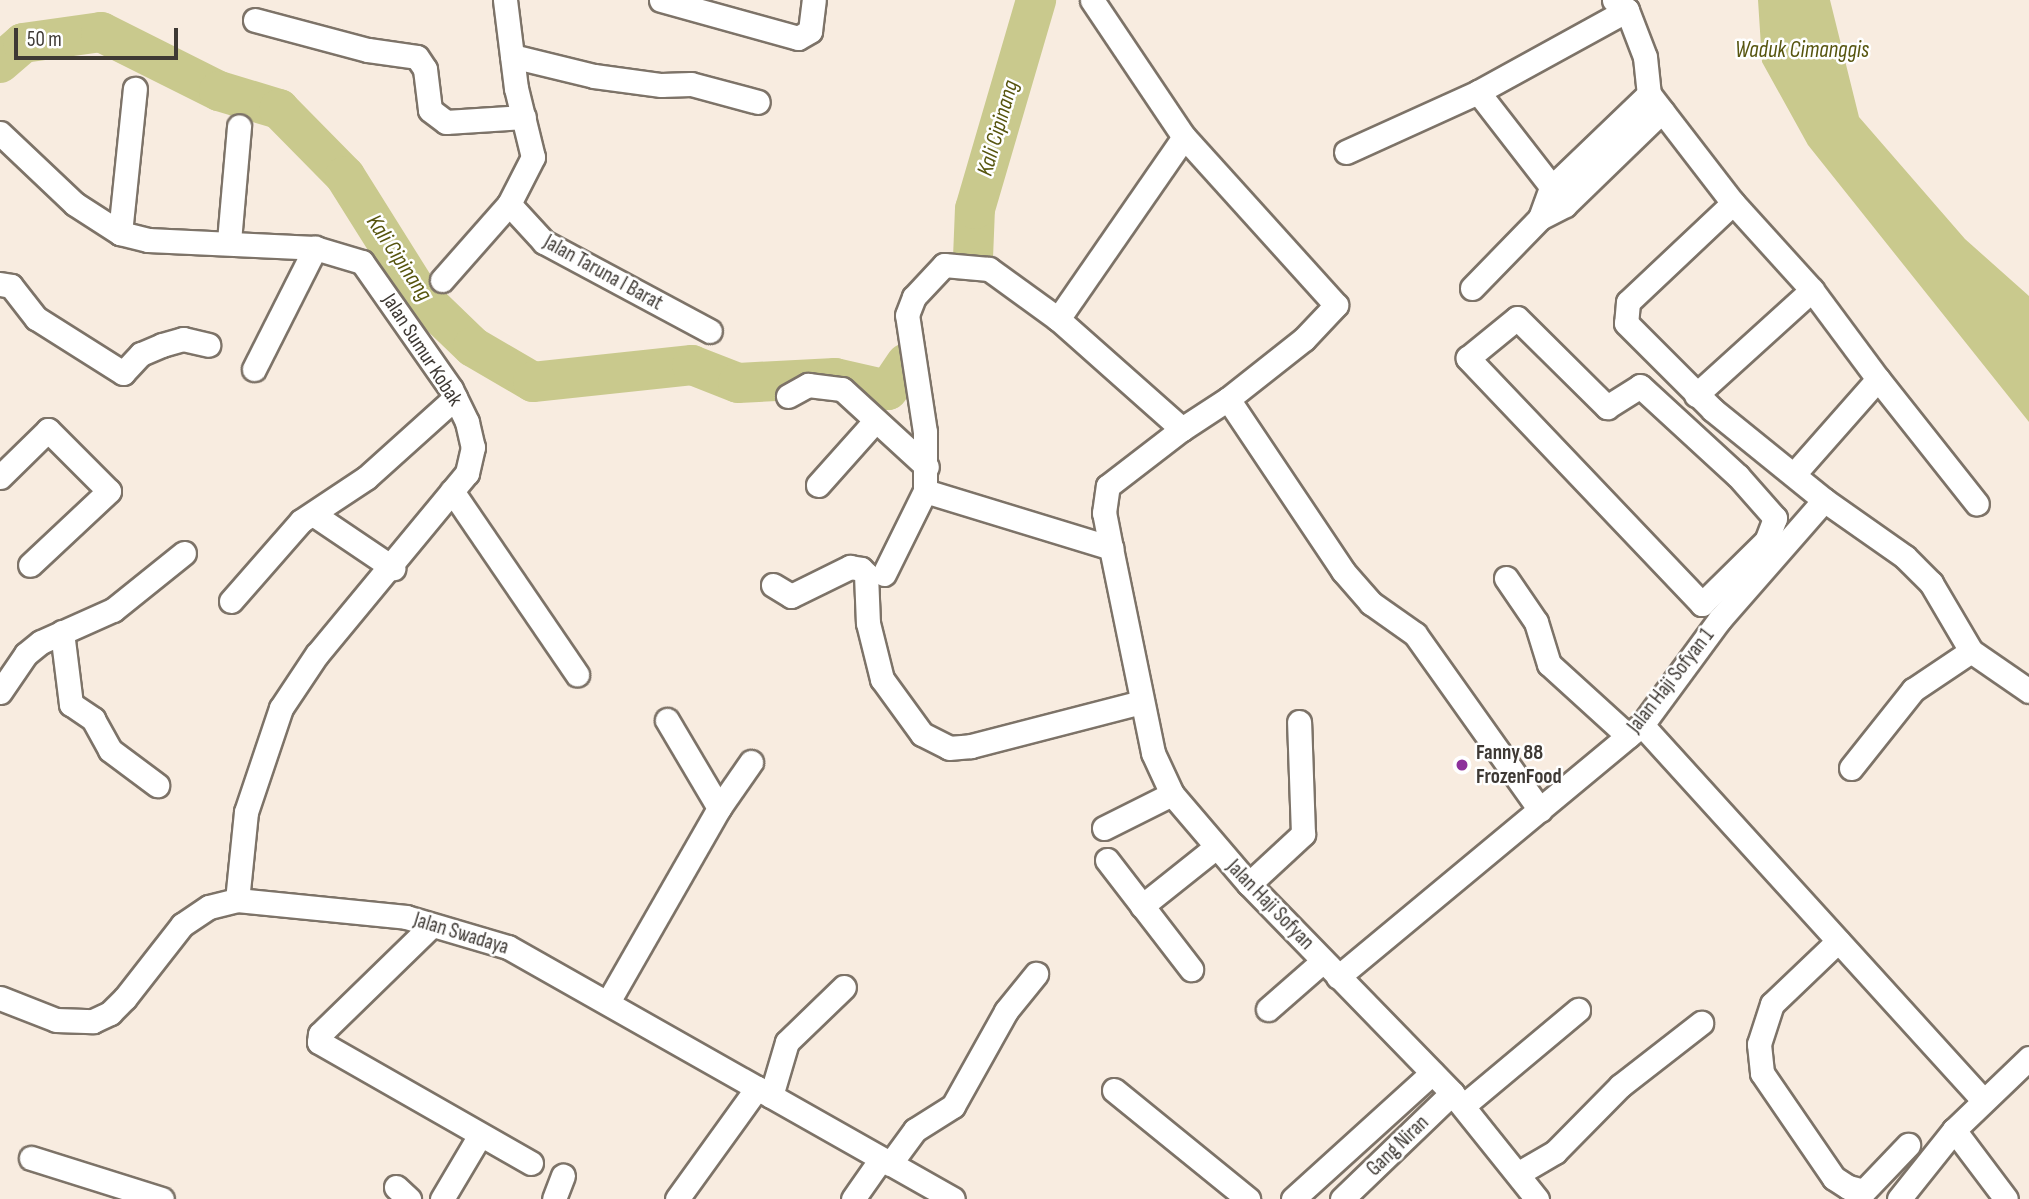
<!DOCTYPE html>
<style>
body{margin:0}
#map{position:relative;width:2029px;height:1199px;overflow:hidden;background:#f8ece0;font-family:"Sofia Sans Condensed",sans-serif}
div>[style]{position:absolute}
.water>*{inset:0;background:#c9c98d}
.river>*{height:40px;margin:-20px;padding:0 20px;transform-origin:20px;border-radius:20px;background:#c9c98d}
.roads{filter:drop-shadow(2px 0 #7d7368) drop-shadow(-2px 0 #7d7368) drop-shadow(0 2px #7d7368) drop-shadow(0 -2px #7d7368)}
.street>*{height:23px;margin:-11.5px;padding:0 11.5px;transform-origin:11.5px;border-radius:11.5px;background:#fff}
.dots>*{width:19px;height:19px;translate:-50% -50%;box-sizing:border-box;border:4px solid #fff;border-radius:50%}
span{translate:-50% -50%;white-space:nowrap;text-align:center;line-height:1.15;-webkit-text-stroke:5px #fff;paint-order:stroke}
.street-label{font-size:21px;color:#3e3934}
.poi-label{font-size:21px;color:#3e3934;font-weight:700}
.left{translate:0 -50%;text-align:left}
.water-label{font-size:23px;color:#57550f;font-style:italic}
.scale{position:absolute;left:14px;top:28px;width:164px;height:32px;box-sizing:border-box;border:4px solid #3e3934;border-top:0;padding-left:9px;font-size:21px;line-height:24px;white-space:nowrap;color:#3e3934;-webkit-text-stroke:5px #fff;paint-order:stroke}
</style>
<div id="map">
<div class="water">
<i style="clip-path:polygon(1758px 0,1830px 0,1859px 117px,1965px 239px,2029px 296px,2029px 422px,1808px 145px,1762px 62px)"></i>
</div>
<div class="river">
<i style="left:0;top:63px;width:30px;rotate:-41deg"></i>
<i style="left:23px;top:43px;width:79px;rotate:-8deg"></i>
<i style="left:101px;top:32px;width:132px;rotate:26.6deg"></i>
<i style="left:219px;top:91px;width:63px;rotate:16.7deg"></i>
<i style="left:279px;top:109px;width:94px;rotate:45.4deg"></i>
<i style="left:345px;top:176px;width:143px;rotate:57.9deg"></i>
<i style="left:421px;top:297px;width:72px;rotate:43.9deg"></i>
<i style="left:473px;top:347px;width:69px;rotate:30.3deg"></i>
<i style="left:533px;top:382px;width:160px;rotate:-6.1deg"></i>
<i style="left:692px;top:365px;width:49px;rotate:21.4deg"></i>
<i style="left:738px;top:383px;width:97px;rotate:-3deg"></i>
<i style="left:835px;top:378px;width:54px;rotate:12.8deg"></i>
<i style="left:888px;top:390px;width:32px;rotate:-56deg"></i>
<i style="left:973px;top:258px;width:49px;rotate:-87.7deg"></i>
<i style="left:975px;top:209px;width:218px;rotate:-73.7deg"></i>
</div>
<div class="roads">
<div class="street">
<i style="left:505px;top:0;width:89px;rotate:82.9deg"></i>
<i style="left:516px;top:88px;width:71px;rotate:76.2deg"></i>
<i style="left:533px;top:157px;width:53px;rotate:117.1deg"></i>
<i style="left:509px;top:204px;width:52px;rotate:47.4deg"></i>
<i style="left:544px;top:242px;width:188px;rotate:28.2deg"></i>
<i style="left:661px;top:0;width:142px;rotate:15.5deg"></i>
<i style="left:798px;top:38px;width:14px;rotate:-30deg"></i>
<i style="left:810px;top:31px;width:31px;rotate:-83deg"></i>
<i style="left:1614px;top:0;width:16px;rotate:38deg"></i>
<i style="left:1627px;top:10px;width:50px;rotate:69deg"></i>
<i style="left:1645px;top:57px;width:37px;rotate:84deg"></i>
<i style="left:1649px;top:94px;width:138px;rotate:52.4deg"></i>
<i style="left:1733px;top:203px;width:144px;rotate:136.7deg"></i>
<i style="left:1628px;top:302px;width:21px;rotate:95deg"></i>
<i style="left:1626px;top:323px;width:123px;rotate:45deg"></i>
<i style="left:1713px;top:410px;width:143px;rotate:39deg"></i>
<i style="left:1824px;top:500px;width:99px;rotate:35.1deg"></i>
<i style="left:1905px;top:557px;width:37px;rotate:45deg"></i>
<i style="left:1931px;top:583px;width:79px;rotate:59.5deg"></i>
<i style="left:1971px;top:651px;width:70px;rotate:34.6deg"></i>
<i style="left:255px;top:20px;width:117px;rotate:14.9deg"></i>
<i style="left:368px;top:50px;width:49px;rotate:8.1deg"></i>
<i style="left:417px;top:57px;width:14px;rotate:56deg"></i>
<i style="left:425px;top:69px;width:41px;rotate:83deg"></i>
<i style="left:430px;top:110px;width:20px;rotate:37deg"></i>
<i style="left:446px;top:122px;width:78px;rotate:-3.7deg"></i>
<i style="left:512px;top:56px;width:84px;rotate:13.7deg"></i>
<i style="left:594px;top:76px;width:68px;rotate:7.7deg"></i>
<i style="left:661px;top:85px;width:30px;rotate:-2deg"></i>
<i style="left:691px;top:84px;width:69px;rotate:15deg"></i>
<i style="left:1478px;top:92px;width:135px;rotate:52.2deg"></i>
<i style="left:0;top:133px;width:103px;rotate:43.4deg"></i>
<i style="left:75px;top:204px;width:54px;rotate:32.8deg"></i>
<i style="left:120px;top:233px;width:29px;rotate:14deg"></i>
<i style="left:148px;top:240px;width:167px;rotate:2.7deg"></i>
<i style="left:315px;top:248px;width:49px;rotate:16.6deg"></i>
<i style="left:362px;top:262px;width:155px;rotate:55deg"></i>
<i style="left:451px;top:389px;width:37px;rotate:64deg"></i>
<i style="left:467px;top:422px;width:26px;rotate:77deg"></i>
<i style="left:473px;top:447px;width:27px;rotate:103deg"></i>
<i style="left:467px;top:473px;width:235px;rotate:129.6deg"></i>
<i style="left:317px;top:654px;width:65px;rotate:123.7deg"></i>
<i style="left:281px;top:708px;width:110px;rotate:108.6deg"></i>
<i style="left:246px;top:812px;width:88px;rotate:95.8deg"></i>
<i style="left:1346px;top:152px;width:145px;rotate:-24.4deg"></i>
<i style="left:1478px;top:92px;width:170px;rotate:-28.8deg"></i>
<i style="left:1540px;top:218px;width:32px;rotate:-70deg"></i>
<i style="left:1551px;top:188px;width:136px;rotate:-43.8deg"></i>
<i style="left:120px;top:233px;width:145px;rotate:-84.1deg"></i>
<i style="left:229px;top:241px;width:115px;rotate:-85deg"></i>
<i style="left:442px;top:280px;width:101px;rotate:-48.6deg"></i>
<i style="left:0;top:284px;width:11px;rotate:10deg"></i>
<i style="left:11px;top:286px;width:41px;rotate:52deg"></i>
<i style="left:36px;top:318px;width:103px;rotate:32.3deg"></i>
<i style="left:123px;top:373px;width:26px;rotate:-47deg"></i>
<i style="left:141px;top:354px;width:23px;rotate:-23deg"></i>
<i style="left:162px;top:345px;width:22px;rotate:-16deg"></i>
<i style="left:183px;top:339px;width:26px;rotate:13deg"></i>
<i style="left:1472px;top:288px;width:98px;rotate:-45.8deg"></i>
<i style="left:1540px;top:218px;width:28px;rotate:-27deg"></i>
<i style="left:1565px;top:205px;width:135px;rotate:-44.1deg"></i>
<i style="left:1517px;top:318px;width:127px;rotate:44.7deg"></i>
<i style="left:1607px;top:407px;width:39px;rotate:-32deg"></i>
<i style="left:1640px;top:386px;width:133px;rotate:42.6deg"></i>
<i style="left:1738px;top:476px;width:56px;rotate:48.6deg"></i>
<i style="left:1775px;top:518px;width:25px;rotate:111deg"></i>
<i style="left:1766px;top:541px;width:90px;rotate:135.5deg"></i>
<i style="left:1702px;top:604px;width:340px;rotate:-133.6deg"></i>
<i style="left:1468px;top:358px;width:63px;rotate:-39.2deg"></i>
<i style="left:1058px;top:319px;width:221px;rotate:-55.3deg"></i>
<i style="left:254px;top:369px;width:136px;rotate:-63.2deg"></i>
<i style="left:1878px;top:379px;width:159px;rotate:51.6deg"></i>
<i style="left:1696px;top:395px;width:156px;rotate:-42.2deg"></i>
<i style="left:1812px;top:290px;width:118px;rotate:-132.2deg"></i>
<i style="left:788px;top:396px;width:23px;rotate:-29deg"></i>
<i style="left:808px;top:385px;width:34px;rotate:7deg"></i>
<i style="left:842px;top:389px;width:115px;rotate:42.5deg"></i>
<i style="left:1228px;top:399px;width:207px;rotate:56.2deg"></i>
<i style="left:1343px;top:571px;width:43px;rotate:48.8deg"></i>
<i style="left:1371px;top:603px;width:54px;rotate:35.2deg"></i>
<i style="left:1415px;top:634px;width:216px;rotate:54.6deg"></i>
<i style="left:1795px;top:473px;width:125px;rotate:-48.6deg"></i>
<i style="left:1878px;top:379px;width:111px;rotate:-126.6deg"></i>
<i style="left:0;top:477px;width:67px;rotate:-44.4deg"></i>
<i style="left:48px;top:430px;width:86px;rotate:45deg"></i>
<i style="left:109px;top:491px;width:108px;rotate:136.9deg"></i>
<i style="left:818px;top:485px;width:86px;rotate:-48.3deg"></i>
<i style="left:452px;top:491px;width:222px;rotate:55.7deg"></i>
<i style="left:925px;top:491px;width:59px;rotate:-90deg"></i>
<i style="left:925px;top:432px;width:118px;rotate:-98.7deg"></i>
<i style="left:907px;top:315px;width:19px;rotate:-69deg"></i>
<i style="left:914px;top:297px;width:44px;rotate:-46.8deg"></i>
<i style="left:944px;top:265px;width:45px;rotate:5.1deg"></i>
<i style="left:989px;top:269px;width:85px;rotate:35.9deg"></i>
<i style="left:1058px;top:319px;width:166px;rotate:41.6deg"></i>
<i style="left:1182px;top:429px;width:55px;rotate:-33.1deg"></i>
<i style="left:1228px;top:399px;width:97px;rotate:-38.3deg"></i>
<i style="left:1304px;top:339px;width:47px;rotate:-46.7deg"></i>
<i style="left:1336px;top:305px;width:227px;rotate:-132.1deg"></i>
<i style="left:1184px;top:137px;width:165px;rotate:-123.9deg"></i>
<i style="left:313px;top:514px;width:97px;rotate:34deg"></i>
<i style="left:1111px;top:548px;width:36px;rotate:-101deg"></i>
<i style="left:1104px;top:513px;width:27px;rotate:-82deg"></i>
<i style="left:1108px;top:486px;width:93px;rotate:-37.6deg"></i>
<i style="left:884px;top:574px;width:93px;rotate:-63.7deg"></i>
<i style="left:925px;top:491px;width:195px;rotate:17deg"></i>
<i style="left:1111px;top:548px;width:209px;rotate:78.4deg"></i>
<i style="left:1153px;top:753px;width:45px;rotate:65.1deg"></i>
<i style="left:1172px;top:794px;width:118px;rotate:49.5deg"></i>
<i style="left:1249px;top:884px;width:291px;rotate:45.8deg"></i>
<i style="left:1452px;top:1093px;width:136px;rotate:51.3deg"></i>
<i style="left:1506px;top:578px;width:53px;rotate:55.7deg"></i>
<i style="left:1536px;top:622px;width:44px;rotate:72.8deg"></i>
<i style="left:1549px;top:664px;width:107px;rotate:42.3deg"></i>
<i style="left:773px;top:585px;width:21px;rotate:31deg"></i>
<i style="left:791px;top:596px;width:66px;rotate:-26.2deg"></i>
<i style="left:850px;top:567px;width:11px;rotate:10deg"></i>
<i style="left:861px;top:569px;width:7px;rotate:45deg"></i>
<i style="left:866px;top:574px;width:49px;rotate:87.7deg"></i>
<i style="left:868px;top:623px;width:58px;rotate:76deg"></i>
<i style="left:882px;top:679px;width:68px;rotate:54deg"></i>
<i style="left:922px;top:734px;width:30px;rotate:27deg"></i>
<i style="left:949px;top:748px;width:22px;rotate:-5deg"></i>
<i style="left:971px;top:746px;width:176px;rotate:-14.5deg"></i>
<i style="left:231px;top:601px;width:106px;rotate:-48.8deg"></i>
<i style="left:301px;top:521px;width:78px;rotate:-33.5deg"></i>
<i style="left:366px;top:478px;width:120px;rotate:-42deg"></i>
<i style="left:62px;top:632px;width:73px;rotate:82.9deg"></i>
<i style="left:71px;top:704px;width:27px;rotate:34deg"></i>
<i style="left:93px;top:719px;width:35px;rotate:61deg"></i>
<i style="left:110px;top:750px;width:59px;rotate:36.7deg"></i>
<i style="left:0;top:692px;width:46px;rotate:-55.6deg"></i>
<i style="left:26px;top:654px;width:19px;rotate:-39deg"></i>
<i style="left:41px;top:642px;width:79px;rotate:-24deg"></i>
<i style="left:113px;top:610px;width:91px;rotate:-38.8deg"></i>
<i style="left:667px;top:720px;width:102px;rotate:59.4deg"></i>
<i style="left:1642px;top:725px;width:507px;rotate:47.72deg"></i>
<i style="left:1851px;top:768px;width:100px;rotate:-51.5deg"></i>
<i style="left:1913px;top:690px;width:70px;rotate:-33.9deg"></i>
<i style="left:1104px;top:828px;width:76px;rotate:-26.6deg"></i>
<i style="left:1107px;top:860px;width:138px;rotate:52.4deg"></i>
<i style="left:1249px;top:884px;width:74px;rotate:-42.8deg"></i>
<i style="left:1303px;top:834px;width:112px;rotate:-92deg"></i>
<i style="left:1142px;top:906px;width:93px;rotate:-38.5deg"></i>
<i style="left:430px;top:927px;width:153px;rotate:135.8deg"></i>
<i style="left:320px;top:1034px;width:8px;rotate:97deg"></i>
<i style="left:319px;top:1042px;width:244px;rotate:29.7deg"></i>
<i style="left:1838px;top:941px;width:91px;rotate:136.3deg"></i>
<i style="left:1772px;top:1004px;width:42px;rotate:108deg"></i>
<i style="left:1759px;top:1044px;width:29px;rotate:84deg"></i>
<i style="left:1762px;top:1073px;width:127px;rotate:55.6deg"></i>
<i style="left:1834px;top:1178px;width:17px;rotate:33deg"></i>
<i style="left:1848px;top:1187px;width:16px;rotate:14deg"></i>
<i style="left:1864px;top:1191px;width:64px;rotate:-46.3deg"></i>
<i style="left:1338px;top:977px;width:395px;rotate:-39.7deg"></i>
<i style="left:1642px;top:725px;width:132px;rotate:-53.7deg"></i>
<i style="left:1720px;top:619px;width:158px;rotate:-48.8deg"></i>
<i style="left:0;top:998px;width:60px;rotate:21.4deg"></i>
<i style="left:56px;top:1020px;width:37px;rotate:2deg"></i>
<i style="left:93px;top:1021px;width:19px;rotate:-25deg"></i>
<i style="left:110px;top:1013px;width:21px;rotate:-45deg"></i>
<i style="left:125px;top:998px;width:93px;rotate:-52deg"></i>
<i style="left:182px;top:925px;width:32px;rotate:-34deg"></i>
<i style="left:209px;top:907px;width:29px;rotate:-14deg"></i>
<i style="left:237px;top:900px;width:170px;rotate:5.7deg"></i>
<i style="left:406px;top:917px;width:106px;rotate:16.4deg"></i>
<i style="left:508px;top:947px;width:511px;rotate:29.52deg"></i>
<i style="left:608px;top:1002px;width:224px;rotate:-60.2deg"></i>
<i style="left:719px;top:808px;width:56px;rotate:-55.2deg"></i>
<i style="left:1268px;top:1009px;width:73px;rotate:-41.1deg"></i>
<i style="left:1114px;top:1090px;width:173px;rotate:39.1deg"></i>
<i style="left:771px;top:1096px;width:56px;rotate:-73.5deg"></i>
<i style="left:787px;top:1042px;width:79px;rotate:-44deg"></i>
<i style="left:1463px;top:1106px;width:150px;rotate:-39.9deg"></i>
<i style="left:1954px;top:1130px;width:86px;rotate:53deg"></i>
<i style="left:31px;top:1158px;width:137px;rotate:17.4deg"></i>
<i style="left:890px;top:1164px;width:42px;rotate:-53.7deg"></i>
<i style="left:915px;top:1130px;width:45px;rotate:-32.3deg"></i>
<i style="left:953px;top:1106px;width:109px;rotate:-60.8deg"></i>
<i style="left:1006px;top:1011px;width:48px;rotate:-51deg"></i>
<i style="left:1519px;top:1173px;width:42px;rotate:-30.3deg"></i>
<i style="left:1555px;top:1152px;width:93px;rotate:-45.4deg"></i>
<i style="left:1620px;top:1086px;width:103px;rotate:-37.9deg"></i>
<i style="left:396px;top:1187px;width:18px;rotate:43deg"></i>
<i style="left:442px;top:1199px;width:74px;rotate:-59.3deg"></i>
<i style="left:554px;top:1199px;width:25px;rotate:-69deg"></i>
<i style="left:677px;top:1199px;width:137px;rotate:-54.2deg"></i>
<i style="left:853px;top:1199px;width:49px;rotate:-55deg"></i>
<i style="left:1293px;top:1199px;width:188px;rotate:-42.2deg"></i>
<i style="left:1342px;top:1199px;width:153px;rotate:-43.9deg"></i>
<i style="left:1899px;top:1199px;width:88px;rotate:-51.4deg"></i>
<i style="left:1954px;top:1130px;width:104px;rotate:-43.8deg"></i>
</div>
</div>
<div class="dots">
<i style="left:1462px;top:765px;background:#8d309b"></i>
</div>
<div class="street-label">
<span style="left:603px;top:273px;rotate:29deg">Jalan Taruna I Barat</span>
<span style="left:422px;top:350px;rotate:57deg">Jalan Sumur Kobak</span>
<span style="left:1671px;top:681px;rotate:-52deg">Jalan Haji Sofyan 1</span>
<span style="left:1270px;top:905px;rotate:46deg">Jalan Haji Sofyan</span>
<span style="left:461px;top:934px;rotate:17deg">Jalan Swadaya</span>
<span style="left:1398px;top:1146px;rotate:-44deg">Gang Niran</span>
</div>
<div class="poi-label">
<span class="left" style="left:1476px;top:765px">Fanny 88<br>FrozenFood</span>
</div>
<div class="water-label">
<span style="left:1802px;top:50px">Waduk Cimanggis</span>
<span style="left:998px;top:128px;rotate:-74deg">Kali Cipinang</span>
<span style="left:399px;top:258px;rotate:56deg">Kali Cipinang</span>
</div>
<div class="scale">50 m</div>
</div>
